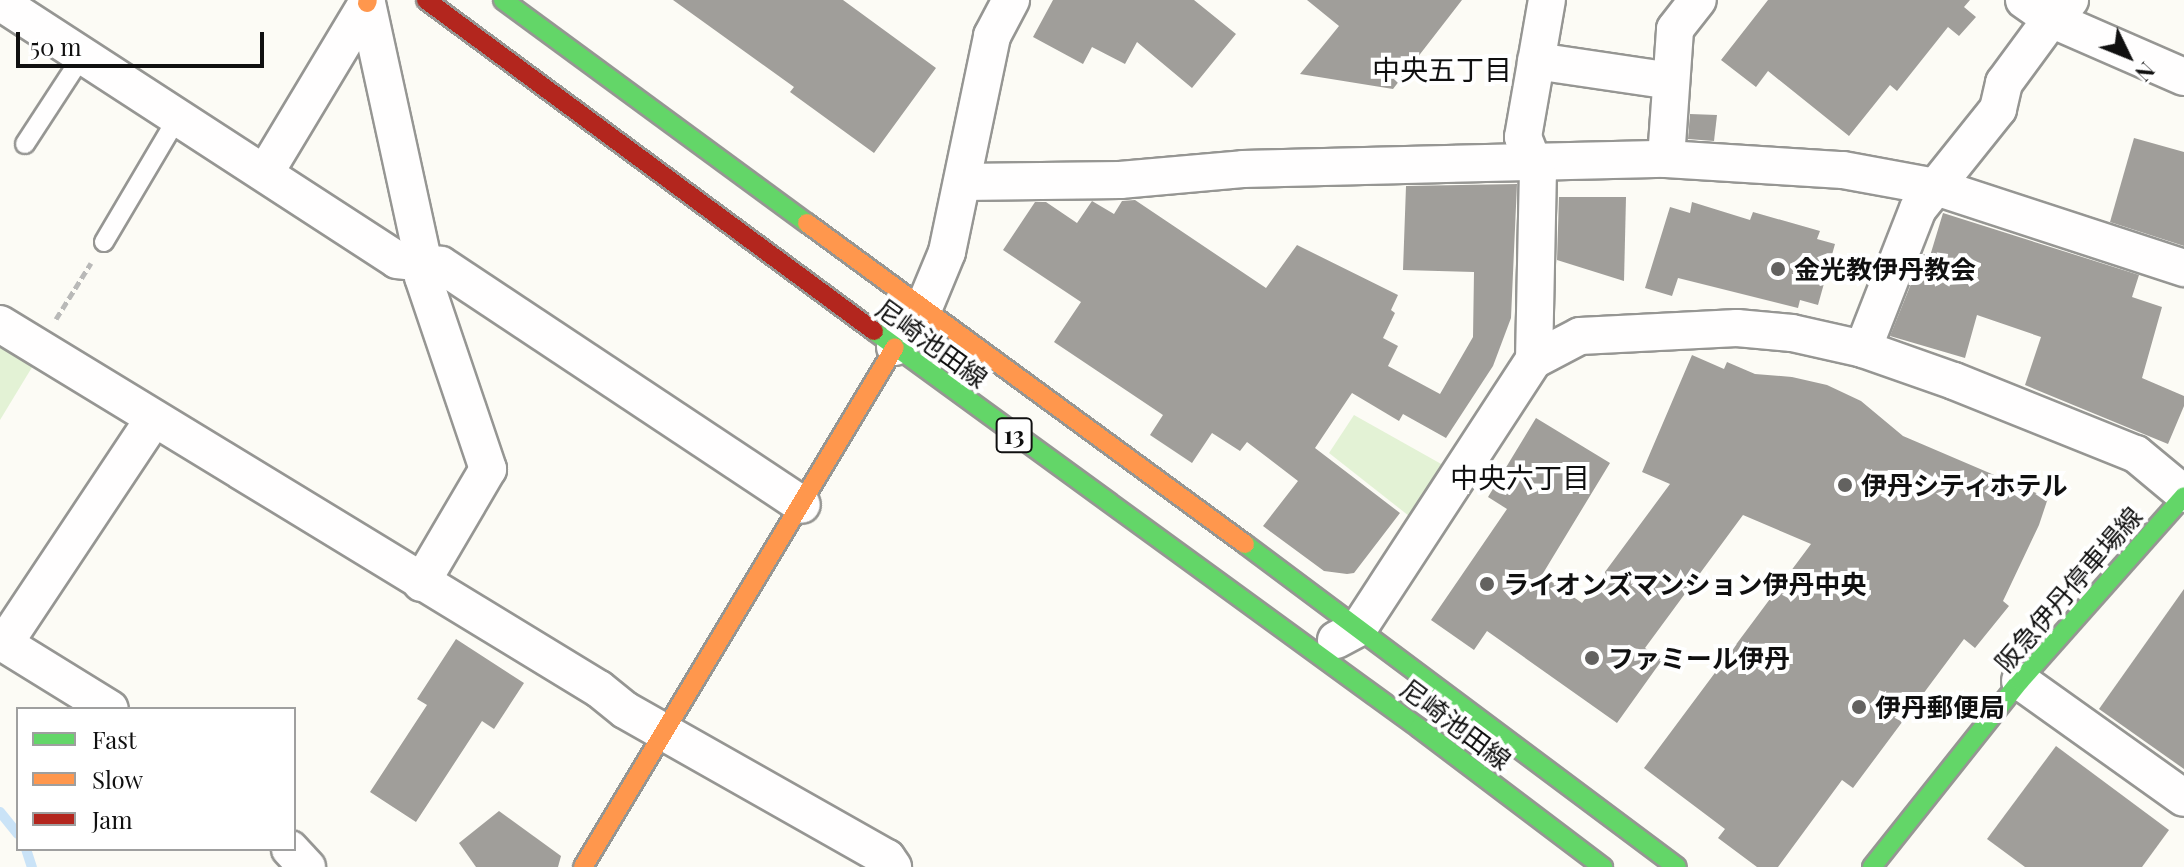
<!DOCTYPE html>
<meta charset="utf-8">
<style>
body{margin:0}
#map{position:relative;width:2184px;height:867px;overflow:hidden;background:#fcfbf5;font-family:"Playfair Display","Noto Sans JP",serif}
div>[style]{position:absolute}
.green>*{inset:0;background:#e3f2d5}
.stream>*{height:10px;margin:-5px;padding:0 5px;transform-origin:5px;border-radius:5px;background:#cae3f7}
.building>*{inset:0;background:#a09e9a}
.path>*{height:5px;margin-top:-2.5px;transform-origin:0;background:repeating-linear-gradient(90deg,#b9b9b8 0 8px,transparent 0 12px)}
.roads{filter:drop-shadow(2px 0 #969693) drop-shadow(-2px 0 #969693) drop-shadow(0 2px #969693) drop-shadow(0 -2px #969693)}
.lane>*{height:18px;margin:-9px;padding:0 9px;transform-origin:9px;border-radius:9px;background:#fffefe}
.street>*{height:36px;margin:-18px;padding:0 18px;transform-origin:18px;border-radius:18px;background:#fffefe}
.fast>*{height:18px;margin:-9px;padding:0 9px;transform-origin:9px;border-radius:9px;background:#63d668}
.slow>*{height:18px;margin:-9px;padding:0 9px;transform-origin:9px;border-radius:9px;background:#ff974d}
.jam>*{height:18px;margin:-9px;padding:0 9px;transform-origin:9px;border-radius:9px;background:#b3261e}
.dots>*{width:22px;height:22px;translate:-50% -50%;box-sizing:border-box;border:4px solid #fff;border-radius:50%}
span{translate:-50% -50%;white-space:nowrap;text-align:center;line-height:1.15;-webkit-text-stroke:8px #fff;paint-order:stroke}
.shield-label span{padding:2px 6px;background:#fff;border:2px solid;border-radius:6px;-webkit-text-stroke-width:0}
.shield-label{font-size:24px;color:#101010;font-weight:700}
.poi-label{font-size:26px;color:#101010;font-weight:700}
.left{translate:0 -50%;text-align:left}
.street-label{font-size:26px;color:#101010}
.neighbourhood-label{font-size:28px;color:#101010}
.legend{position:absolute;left:16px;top:707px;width:280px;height:144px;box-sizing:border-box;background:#fff;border:2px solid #9f9f9f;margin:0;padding:10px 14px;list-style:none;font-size:24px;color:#101010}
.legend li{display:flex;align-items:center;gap:16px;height:40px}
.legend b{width:40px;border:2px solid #9f9f9f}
.north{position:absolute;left:2088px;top:16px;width:80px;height:80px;-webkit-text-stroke:6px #fff;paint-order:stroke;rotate:133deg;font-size:22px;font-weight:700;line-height:32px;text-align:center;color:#101010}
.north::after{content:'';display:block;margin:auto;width:28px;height:36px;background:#101010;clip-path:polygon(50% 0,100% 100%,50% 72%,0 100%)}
.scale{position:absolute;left:16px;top:32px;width:248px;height:36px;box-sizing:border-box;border:4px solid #101010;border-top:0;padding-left:10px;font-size:24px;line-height:28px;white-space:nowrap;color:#101010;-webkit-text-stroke:6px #fff;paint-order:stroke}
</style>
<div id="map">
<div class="green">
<i style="clip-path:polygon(0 344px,34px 364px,0 420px)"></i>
<i style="clip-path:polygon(1354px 415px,1443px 465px,1409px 516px,1329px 453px)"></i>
</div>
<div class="stream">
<i style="left:0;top:812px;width:28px;rotate:51deg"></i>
<i style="left:26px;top:849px;width:19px;rotate:72deg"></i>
</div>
<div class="building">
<i style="clip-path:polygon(673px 0,843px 0,936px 68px,874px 153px,790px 92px,794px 87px)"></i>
<i style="clip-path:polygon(1053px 0,1194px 0,1236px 34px,1192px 88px,1137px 42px,1125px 64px,1092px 47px,1083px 64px,1033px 37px)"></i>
<i style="clip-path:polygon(1307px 0,1462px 0,1393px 89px,1300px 74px,1339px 26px)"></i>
<i style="clip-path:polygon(1768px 0,1970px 0,1964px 7px,1976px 17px,1959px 36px,1948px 27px,1897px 91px,1890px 85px,1849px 136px,1768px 71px,1756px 87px,1721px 60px)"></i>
<i style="clip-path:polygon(1690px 114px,1717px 115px,1714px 141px,1688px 139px)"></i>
<i style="clip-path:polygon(2134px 138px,2184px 152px,2184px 246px,2110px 222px)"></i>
<i style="clip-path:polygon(1517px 184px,1511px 318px,1493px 366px,1446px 438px,1403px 414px,1399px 421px,1352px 393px,1315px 448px,1400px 513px,1354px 573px,1347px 574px,1324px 571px,1263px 526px,1298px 481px,1247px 442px,1240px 451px,1212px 433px,1192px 463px,1150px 435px,1163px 415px,1054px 342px,1081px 302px,1003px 250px,1035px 202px,1046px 202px,1077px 223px,1092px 201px,1114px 214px,1122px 201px,1135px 200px,1266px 288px,1297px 245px,1398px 295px,1391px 310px,1395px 313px,1383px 338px,1398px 346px,1388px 366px,1440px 394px,1473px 337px,1474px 272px,1403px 270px,1406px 186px)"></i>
<i style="clip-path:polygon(1559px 197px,1626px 197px,1624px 281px,1557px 260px)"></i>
<i style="clip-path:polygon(1692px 202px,1750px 220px,1753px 212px,1820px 231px,1817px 239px,1835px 244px,1818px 305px,1800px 300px,1798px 308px,1678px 278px,1672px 296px,1645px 288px,1670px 207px,1690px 213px)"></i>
<i style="clip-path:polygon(1943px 213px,2139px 275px,2132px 297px,2162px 307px,2142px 378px,2184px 396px,2184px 406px,2168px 444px,2025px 385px,2041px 337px,1977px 315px,1965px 358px,1890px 336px,1923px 254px,1930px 256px)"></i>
<i style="clip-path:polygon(1692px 355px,1724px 369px,1727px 362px,1755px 374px,1792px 377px,1827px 385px,1861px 401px,1903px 436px,2048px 498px,2039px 525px,2003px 601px,2009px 606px,1975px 648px,1964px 639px,1853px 788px,1842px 780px,1778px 867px,1757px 867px,1718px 838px,1725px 829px,1644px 768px,1811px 544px,1743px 515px,1645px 648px,1662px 660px,1617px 723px,1487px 631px,1474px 650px,1431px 620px,1507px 509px,1488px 497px,1536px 418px,1610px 463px,1542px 575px,1582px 603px,1670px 484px,1642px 472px)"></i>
<i style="clip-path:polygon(2184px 589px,2184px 769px,2099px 709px)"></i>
<i style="clip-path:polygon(456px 639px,524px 683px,494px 729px,482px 721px,416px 822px,370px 792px,427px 705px,417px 699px)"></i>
<i style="clip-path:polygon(2056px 746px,2169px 830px,2142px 867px,2025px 867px,1987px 839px)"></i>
<i style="clip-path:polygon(499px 811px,561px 856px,558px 867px,476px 867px,459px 843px)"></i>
</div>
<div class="path">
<i style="left:56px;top:319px;width:66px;rotate:-58deg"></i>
</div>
<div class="roads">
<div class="lane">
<i style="left:25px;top:144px;width:106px;rotate:-56.9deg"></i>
<i style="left:104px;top:242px;width:145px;rotate:-59.4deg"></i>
</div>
<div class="street">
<i style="left:2024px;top:0;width:33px;rotate:35deg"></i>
<i style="left:2051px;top:19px;width:145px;rotate:23.6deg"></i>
<i style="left:0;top:2px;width:473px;rotate:33deg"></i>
<i style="left:397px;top:260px;width:44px;rotate:6.5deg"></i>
<i style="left:441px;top:265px;width:433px;rotate:33.6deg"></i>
<i style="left:1536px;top:61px;width:136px;rotate:8.4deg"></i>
<i style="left:1666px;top:159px;width:130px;rotate:-86deg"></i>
<i style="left:1675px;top:29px;width:37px;rotate:-52deg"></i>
<i style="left:265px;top:173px;width:198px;rotate:-59deg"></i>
<i style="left:367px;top:3px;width:267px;rotate:77.7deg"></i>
<i style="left:424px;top:264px;width:13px;rotate:94deg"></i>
<i style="left:423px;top:277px;width:203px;rotate:71.3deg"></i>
<i style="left:488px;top:469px;width:132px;rotate:120.4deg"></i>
<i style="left:963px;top:182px;width:157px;rotate:-0.7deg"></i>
<i style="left:1120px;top:180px;width:123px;rotate:-5.1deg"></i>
<i style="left:1243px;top:169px;width:423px;rotate:-1.4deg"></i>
<i style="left:1666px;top:159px;width:177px;rotate:3.6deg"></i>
<i style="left:1843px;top:170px;width:95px;rotate:10.4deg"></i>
<i style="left:1936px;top:187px;width:261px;rotate:18.1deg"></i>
<i style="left:0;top:324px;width:701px;rotate:31.36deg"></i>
<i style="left:599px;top:689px;width:33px;rotate:39deg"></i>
<i style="left:625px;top:710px;width:301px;rotate:29.5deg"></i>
<i style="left:887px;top:858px;width:11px;rotate:56deg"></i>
<i style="left:895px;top:347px;width:46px;rotate:-52.9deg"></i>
<i style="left:923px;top:310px;width:63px;rotate:-67.5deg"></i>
<i style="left:947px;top:252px;width:221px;rotate:-78.2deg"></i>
<i style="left:992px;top:36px;width:41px;rotate:-62.2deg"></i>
<i style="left:1863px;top:349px;width:150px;rotate:-68.6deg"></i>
<i style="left:1918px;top:209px;width:128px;rotate:-51.3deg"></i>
<i style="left:1998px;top:109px;width:27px;rotate:-77deg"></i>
<i style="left:2004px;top:83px;width:79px;rotate:-53.7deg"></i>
<i style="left:2051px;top:19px;width:27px;rotate:-45deg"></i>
<i style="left:1534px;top:360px;width:52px;rotate:-27.6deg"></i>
<i style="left:1580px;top:336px;width:157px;rotate:-2.9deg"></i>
<i style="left:1737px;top:328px;width:55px;rotate:5.2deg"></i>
<i style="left:1792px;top:333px;width:73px;rotate:12.7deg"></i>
<i style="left:1863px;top:349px;width:96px;rotate:19.4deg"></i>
<i style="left:1954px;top:381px;width:196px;rotate:21.9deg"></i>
<i style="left:2136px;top:454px;width:62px;rotate:39.8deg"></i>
<i style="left:1336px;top:640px;width:26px;rotate:-28deg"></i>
<i style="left:1359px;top:628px;width:320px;rotate:-56.9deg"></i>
<i style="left:1534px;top:360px;width:185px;rotate:-88.8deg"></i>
<i style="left:1538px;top:175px;width:41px;rotate:-111.5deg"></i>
<i style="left:1523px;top:137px;width:139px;rotate:-80.1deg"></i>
<i style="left:0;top:641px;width:129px;rotate:31.7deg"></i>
<i style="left:4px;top:644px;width:269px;rotate:-56.4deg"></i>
<i style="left:2020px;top:681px;width:201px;rotate:35.5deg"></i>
<i style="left:290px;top:849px;width:25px;rotate:47deg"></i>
</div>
<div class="fast">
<i style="left:503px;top:0;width:377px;rotate:36.3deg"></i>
<i style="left:874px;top:331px;width:674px;rotate:36.07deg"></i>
<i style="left:1419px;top:728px;width:231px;rotate:37.1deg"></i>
<i style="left:1245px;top:544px;width:539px;rotate:36.78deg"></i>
<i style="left:1872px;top:867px;width:238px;rotate:-51.5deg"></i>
<i style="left:2020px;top:681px;width:247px;rotate:-48.4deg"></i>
</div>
<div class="slow">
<i style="left:367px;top:3px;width:3px;rotate:-72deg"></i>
<i style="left:807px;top:223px;width:543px;rotate:36.24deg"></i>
<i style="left:583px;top:867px;width:606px;rotate:-59.04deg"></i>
</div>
<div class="jam">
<i style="left:426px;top:0;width:557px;rotate:36.46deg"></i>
</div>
</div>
<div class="dots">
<i style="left:1778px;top:269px;background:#636260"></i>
<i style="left:1845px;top:485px;background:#636260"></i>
<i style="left:1487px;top:584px;background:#636260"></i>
<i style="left:1592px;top:658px;background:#636260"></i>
<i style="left:1859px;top:707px;background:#636260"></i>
</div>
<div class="shield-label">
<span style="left:1014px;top:435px">13</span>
</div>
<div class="poi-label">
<span class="left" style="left:1794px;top:269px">金光教伊丹教会</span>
<span class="left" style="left:1861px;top:485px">伊丹シティホテル</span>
<span class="left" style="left:1503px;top:584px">ライオンズマンション伊丹中央</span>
<span class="left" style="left:1608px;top:658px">ファミール伊丹</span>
<span class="left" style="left:1875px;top:707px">伊丹郵便局</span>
</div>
<div class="street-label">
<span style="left:932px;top:343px;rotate:36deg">尼崎池田線</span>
<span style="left:2068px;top:589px;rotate:-49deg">阪急伊丹停車場線</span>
<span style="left:1456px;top:724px;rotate:37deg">尼崎池田線</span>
</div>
<div class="neighbourhood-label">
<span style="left:1442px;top:69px">中央五丁目</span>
<span style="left:1520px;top:477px">中央六丁目</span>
</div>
<ul class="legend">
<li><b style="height:10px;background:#63d668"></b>Fast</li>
<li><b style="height:10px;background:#ff974d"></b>Slow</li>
<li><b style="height:10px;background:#b3261e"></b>Jam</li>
</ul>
<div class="north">N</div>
<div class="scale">50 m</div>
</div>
